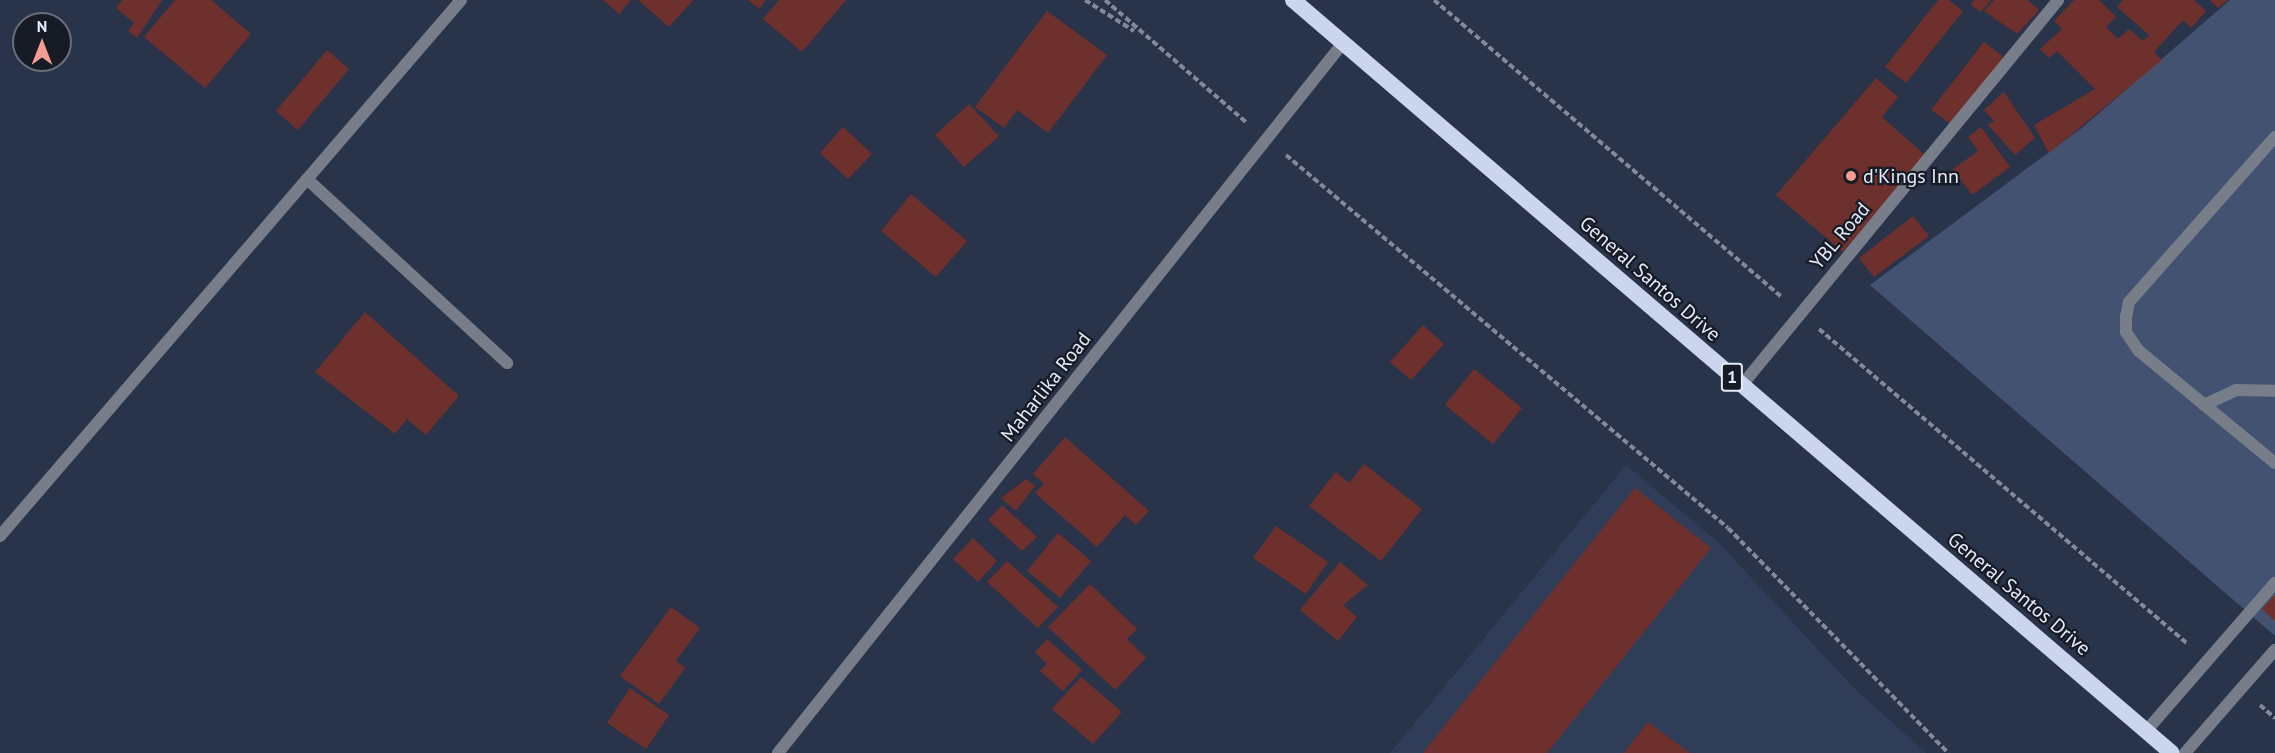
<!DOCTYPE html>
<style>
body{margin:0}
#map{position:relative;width:2275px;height:753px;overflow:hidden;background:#293349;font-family:"PT Sans",sans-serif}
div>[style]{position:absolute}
.built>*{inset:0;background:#303d58}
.green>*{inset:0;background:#445272}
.building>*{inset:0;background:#6e302c}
.path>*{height:4px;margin-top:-2px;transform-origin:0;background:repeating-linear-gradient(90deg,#81899c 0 6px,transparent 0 9px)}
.service>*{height:12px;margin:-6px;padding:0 6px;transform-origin:6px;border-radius:6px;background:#787e89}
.minor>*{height:12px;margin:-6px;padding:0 6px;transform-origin:6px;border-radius:6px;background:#787e89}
.trunk>*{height:16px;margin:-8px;padding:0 8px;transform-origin:8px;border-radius:8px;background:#cbd6ee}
.dots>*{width:16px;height:16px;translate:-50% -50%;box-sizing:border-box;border:3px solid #161b25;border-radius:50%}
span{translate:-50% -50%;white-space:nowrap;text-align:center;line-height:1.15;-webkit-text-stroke:4.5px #161b25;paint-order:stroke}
.shield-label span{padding:2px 4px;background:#161b25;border:2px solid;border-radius:4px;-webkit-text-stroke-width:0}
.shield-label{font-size:18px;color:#e4ebfa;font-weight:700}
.poi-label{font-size:20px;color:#e4ebfa}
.left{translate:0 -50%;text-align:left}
.street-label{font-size:20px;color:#e4ebfa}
.north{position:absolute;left:12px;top:12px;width:60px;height:60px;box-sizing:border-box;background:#161b25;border:2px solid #686e7a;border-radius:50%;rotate:0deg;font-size:16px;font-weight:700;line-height:24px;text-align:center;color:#e4ebfa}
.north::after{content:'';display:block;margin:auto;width:21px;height:27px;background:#f59c93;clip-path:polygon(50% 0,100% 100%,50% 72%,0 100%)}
</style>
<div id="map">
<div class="built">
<i style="clip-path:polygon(1626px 465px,1718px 542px,1855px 689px,1926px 753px,1390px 753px)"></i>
</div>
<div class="green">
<i style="clip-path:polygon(2230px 0,2275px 0,2275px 636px,1870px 285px,2083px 127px)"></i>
</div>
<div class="building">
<i style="clip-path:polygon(122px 0,162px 0,137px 38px,128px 31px,134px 23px,116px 8px)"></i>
<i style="clip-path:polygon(175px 0,211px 0,251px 34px,205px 88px,144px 37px)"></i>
<i style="clip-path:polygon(603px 0,631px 0,619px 14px)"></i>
<i style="clip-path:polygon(638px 0,693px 0,669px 27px)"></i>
<i style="clip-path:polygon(748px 0,766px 0,759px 9px)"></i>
<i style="clip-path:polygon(779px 0,846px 0,802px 52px,763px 19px)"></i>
<i style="clip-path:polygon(1938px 0,1949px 0,1963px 11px,1906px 83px,1885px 67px)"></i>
<i style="clip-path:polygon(1974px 0,1991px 0,1981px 12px,1971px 5px)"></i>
<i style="clip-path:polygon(1994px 0,2028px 0,2039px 10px,2017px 34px,1984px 11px)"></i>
<i style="clip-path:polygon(2074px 0,2099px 0,2116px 17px,2106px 27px,2118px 39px,2129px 29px,2143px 41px,2149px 35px,2117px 7px,2123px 0,2194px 0,2206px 11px,2191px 28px,2183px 20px,2154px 52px,2162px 60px,2049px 153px,2034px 125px,2095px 89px,2057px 51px,2049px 58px,2040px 49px,2062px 29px,2054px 21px)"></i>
<i style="clip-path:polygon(2210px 0,2228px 0,2218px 8px)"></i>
<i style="clip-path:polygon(1047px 11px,1107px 55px,1048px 133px,1017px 110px,1004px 128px,975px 107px)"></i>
<i style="clip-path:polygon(1984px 42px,2005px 58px,1952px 125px,1931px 110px)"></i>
<i style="clip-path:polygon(327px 50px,349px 69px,298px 130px,276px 111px)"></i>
<i style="clip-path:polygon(1876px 78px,1898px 97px,1882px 117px,1926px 156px,1843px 252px,1776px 195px)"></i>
<i style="clip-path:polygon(2004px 92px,2035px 138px,2015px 155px,1988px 125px,1994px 121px,1984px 110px)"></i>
<i style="clip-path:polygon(969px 104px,999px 136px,964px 167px,935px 135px)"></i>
<i style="clip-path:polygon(843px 127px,872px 154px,848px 179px,820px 153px)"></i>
<i style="clip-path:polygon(1981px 127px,2010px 167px,1972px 195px,1953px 169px,1978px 151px,1968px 137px)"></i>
<i style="clip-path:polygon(911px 194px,967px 241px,936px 277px,881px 231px)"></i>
<i style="clip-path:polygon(1913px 216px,1929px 236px,1874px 277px,1859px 258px)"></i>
<i style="clip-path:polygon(365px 312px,459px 396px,426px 435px,407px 419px,395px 434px,315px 372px)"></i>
<i style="clip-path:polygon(1423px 325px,1444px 344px,1411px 380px,1390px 362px)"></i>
<i style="clip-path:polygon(1474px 369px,1522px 408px,1493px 444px,1445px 405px)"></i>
<i style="clip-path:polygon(1065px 437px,1149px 511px,1136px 525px,1125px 515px,1097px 547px,1035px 493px,1044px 484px,1033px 474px)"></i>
<i style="clip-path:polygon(1364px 464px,1422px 509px,1381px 561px,1309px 506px,1336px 472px,1349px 483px)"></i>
<i style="clip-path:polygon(1026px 479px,1035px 486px,1016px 511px,1001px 498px)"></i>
<i style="clip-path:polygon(1635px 488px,1711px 548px,1547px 753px,1423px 753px)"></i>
<i style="clip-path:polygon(1002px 505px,1037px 537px,1022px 551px,988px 520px)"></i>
<i style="clip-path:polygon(1276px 526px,1328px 562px,1306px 594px,1253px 558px)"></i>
<i style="clip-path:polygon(1058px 533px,1091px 561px,1060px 598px,1027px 571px)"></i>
<i style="clip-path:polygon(973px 538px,997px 561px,978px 582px,953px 559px)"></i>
<i style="clip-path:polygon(1007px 561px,1058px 607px,1038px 628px,987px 582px)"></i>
<i style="clip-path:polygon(1340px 562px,1368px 585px,1343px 605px,1357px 617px,1338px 641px,1300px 610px)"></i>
<i style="clip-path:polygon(1090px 584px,1137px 629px,1127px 639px,1146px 658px,1115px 690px,1048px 627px)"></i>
<i style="clip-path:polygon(2275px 595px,2275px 621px,2262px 609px)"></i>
<i style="clip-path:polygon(671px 607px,700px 628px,676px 661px,685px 668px,659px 704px,620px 676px)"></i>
<i style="clip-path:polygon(1047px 639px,1082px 670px,1063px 691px,1040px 671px,1047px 664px,1035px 652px)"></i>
<i style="clip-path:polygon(1081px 677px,1122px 712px,1093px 744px,1052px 709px)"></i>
<i style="clip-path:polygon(630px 688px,669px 715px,646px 749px,607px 723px)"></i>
<i style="clip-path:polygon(1648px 722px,1690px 753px,1624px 753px)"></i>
</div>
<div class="path">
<i style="left:1085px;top:0;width:58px;rotate:32.3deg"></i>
<i style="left:1105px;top:0;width:189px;rotate:40.9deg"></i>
<i style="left:1434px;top:0;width:458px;rotate:40.5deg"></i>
<i style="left:1286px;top:155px;width:578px;rotate:40.16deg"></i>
<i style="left:1728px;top:528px;width:315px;rotate:45.6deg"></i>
<i style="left:1819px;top:329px;width:485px;rotate:40.5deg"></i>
<i style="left:2260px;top:705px;width:20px;rotate:41deg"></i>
</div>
<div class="service">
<i style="left:2275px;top:137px;width:220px;rotate:131.5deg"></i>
<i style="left:2129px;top:302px;width:15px;rotate:101deg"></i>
<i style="left:2126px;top:317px;width:15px;rotate:90deg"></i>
<i style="left:2126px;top:332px;width:23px;rotate:56deg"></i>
<i style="left:2139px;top:351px;width:176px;rotate:39.5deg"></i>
<i style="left:307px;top:179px;width:272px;rotate:42.6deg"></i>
<i style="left:2204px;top:405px;width:35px;rotate:-25deg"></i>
<i style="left:2236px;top:390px;width:39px;rotate:1deg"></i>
<i style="left:0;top:536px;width:707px;rotate:-49.3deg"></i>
<i style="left:2147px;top:730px;width:195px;rotate:-49deg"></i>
<i style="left:2185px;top:753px;width:137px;rotate:-48.9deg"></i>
</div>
<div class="minor">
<i style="left:1742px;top:385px;width:498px;rotate:-50.6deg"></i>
<i style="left:778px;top:753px;width:907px;rotate:-51.49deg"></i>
</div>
<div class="trunk">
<i style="left:1293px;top:0;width:1157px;rotate:40.59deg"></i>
</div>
<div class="dots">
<i style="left:1851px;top:176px;background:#f59c93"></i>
</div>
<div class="shield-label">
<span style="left:1732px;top:377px">1</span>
</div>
<div class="poi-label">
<span class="left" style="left:1863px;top:176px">d'Kings Inn</span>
</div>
<div class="street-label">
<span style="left:1840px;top:236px;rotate:-50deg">YBL Road</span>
<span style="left:1650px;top:279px;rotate:41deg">General Santos Drive</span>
<span style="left:1046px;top:387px;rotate:-52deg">Maharlika Road</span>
<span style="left:2019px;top:594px;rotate:40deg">General Santos Drive</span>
</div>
<div class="north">N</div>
</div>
